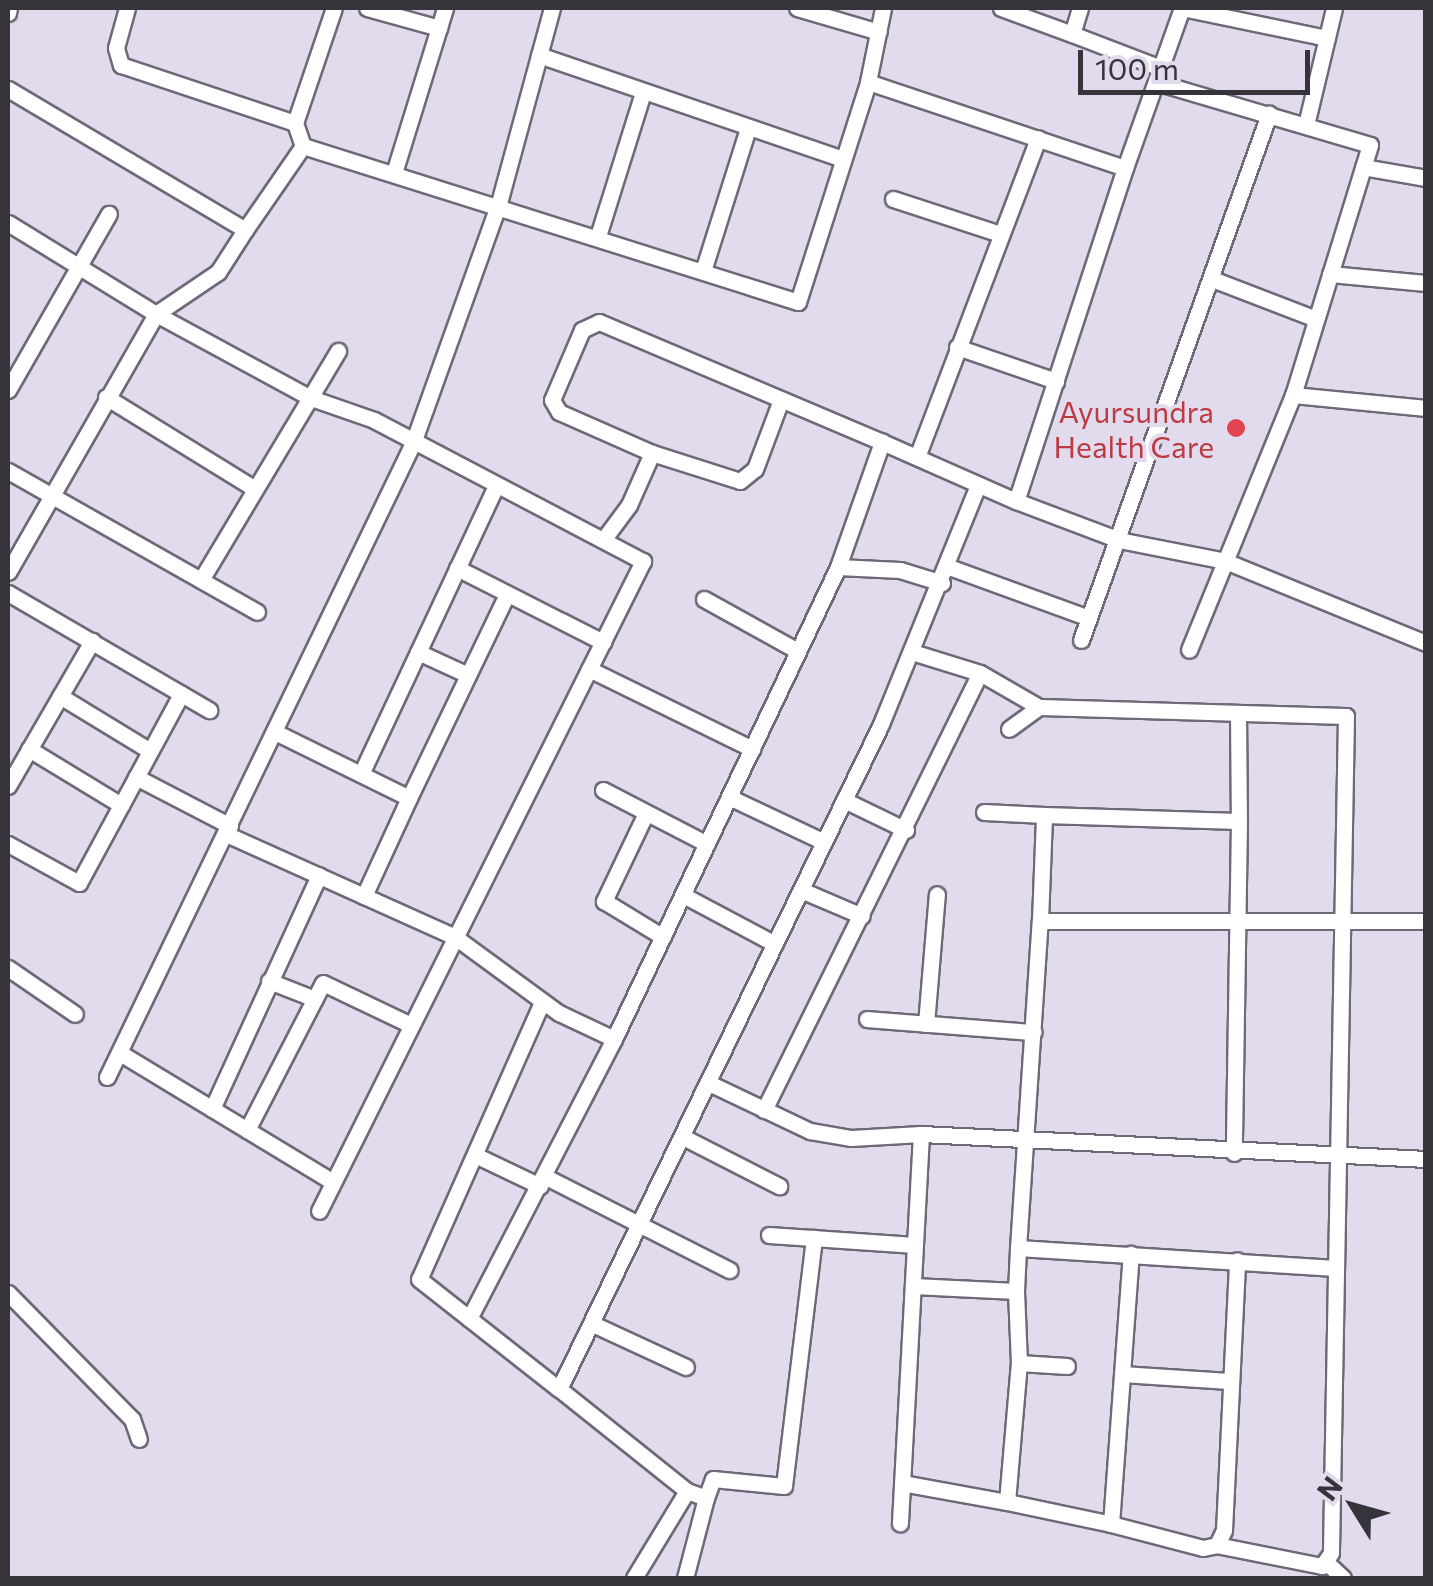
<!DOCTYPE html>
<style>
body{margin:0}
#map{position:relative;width:1433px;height:1586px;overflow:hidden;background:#e2dbee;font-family:Commissioner,sans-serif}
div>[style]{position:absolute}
.roads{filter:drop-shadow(2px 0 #6f6879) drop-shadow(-2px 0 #6f6879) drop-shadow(0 2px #6f6879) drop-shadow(0 -2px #6f6879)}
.minor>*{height:15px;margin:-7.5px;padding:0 7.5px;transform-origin:7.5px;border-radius:7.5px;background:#fff}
.dots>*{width:28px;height:28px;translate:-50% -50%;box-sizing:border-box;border:5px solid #e2dbee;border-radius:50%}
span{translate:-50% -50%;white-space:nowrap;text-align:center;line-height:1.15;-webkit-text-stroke:8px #e2dbee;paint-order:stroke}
.health-label{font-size:30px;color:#be3a42}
.right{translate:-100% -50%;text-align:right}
.frame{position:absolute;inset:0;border:10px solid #36333b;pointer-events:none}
.north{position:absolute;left:1303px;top:1456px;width:100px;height:100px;-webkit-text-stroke:8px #e2dbee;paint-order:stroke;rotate:307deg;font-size:28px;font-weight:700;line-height:40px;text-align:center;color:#36333b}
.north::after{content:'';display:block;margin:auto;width:35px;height:45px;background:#36333b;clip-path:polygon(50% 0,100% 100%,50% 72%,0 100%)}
.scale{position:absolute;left:1078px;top:50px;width:232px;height:45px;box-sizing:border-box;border:5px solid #36333b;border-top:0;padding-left:12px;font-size:30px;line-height:35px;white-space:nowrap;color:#36333b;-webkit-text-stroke:8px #e2dbee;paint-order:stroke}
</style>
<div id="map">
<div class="roads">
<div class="minor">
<i style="left:127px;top:8px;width:41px;rotate:105.4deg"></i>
<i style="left:116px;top:48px;width:18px;rotate:74deg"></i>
<i style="left:121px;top:65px;width:183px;rotate:18.4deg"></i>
<i style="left:295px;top:123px;width:24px;rotate:71deg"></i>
<i style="left:367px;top:8px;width:75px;rotate:15.5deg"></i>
<i style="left:797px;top:8px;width:85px;rotate:16.3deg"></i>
<i style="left:1001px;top:8px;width:76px;rotate:20.1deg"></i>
<i style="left:1080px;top:8px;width:27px;rotate:107deg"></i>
<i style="left:1072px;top:34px;width:95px;rotate:20.9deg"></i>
<i style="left:1182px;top:8px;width:148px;rotate:11.7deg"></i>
<i style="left:8px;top:13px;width:5px;rotate:-79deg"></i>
<i style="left:539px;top:55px;width:321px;rotate:18.9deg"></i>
<i style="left:868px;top:82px;width:271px;rotate:18.5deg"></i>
<i style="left:1125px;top:168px;width:350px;rotate:108.1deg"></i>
<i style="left:1016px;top:501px;width:146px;rotate:-156.2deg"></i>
<i style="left:1156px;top:82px;width:223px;rotate:16.4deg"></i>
<i style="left:1370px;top:145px;width:262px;rotate:107.1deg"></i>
<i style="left:1293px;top:395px;width:275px;rotate:112.2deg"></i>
<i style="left:8px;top:89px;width:276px;rotate:30.7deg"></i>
<i style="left:245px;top:230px;width:50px;rotate:122.7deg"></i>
<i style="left:218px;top:272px;width:75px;rotate:145.9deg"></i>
<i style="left:156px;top:314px;width:297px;rotate:119.8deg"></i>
<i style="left:295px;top:123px;width:121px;rotate:-71.3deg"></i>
<i style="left:1306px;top:125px;width:120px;rotate:-76.5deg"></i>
<i style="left:1363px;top:167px;width:64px;rotate:9.9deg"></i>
<i style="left:1125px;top:168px;width:170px;rotate:-70.4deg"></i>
<i style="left:394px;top:173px;width:173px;rotate:-72.8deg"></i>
<i style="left:893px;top:199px;width:113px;rotate:18.1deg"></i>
<i style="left:8px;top:223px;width:174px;rotate:31.6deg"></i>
<i style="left:156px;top:314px;width:176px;rotate:28.5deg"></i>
<i style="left:311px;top:398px;width:67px;rotate:19.2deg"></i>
<i style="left:374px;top:420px;width:304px;rotate:27.7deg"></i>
<i style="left:643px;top:561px;width:726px;rotate:116.49deg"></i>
<i style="left:245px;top:230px;width:102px;rotate:-55.4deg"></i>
<i style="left:303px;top:146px;width:519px;rotate:17.49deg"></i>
<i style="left:798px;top:302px;width:231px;rotate:-72.3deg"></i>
<i style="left:868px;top:82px;width:76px;rotate:-78.5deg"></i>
<i style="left:598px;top:236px;width:151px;rotate:-72.6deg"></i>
<i style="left:703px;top:271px;width:150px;rotate:-72.5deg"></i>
<i style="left:1330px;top:274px;width:96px;rotate:5.4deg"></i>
<i style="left:1212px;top:279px;width:111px;rotate:21deg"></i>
<i style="left:957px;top:347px;width:105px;rotate:19deg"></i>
<i style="left:8px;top:390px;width:203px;rotate:-60.2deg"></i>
<i style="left:1293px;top:395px;width:134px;rotate:5.6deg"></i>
<i style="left:106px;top:397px;width:175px;rotate:31.7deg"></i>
<i style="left:917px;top:457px;width:341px;rotate:-69.2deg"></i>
<i style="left:8px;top:471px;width:286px;rotate:29.5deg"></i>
<i style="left:1016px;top:501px;width:110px;rotate:20.7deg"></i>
<i style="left:1119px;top:540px;width:108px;rotate:11.2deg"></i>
<i style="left:1225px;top:561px;width:217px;rotate:22.2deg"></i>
<i style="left:603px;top:540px;width:44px;rotate:-53.4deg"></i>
<i style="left:629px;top:505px;width:57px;rotate:-66.1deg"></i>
<i style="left:838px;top:567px;width:62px;rotate:2.8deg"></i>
<i style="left:900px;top:570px;width:44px;rotate:17.2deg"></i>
<i style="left:949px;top:567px;width:149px;rotate:20deg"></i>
<i style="left:457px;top:568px;width:164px;rotate:26.9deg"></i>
<i style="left:201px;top:580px;width:267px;rotate:-59.1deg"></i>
<i style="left:8px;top:593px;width:233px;rotate:30.2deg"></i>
<i style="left:704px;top:599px;width:107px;rotate:29deg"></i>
<i style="left:1081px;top:640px;width:559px;rotate:-70.33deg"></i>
<i style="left:418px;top:652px;width:55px;rotate:24.7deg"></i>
<i style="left:912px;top:652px;width:71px;rotate:17.2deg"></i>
<i style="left:980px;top:673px;width:68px;rotate:30deg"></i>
<i style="left:1039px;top:707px;width:37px;rotate:144deg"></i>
<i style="left:589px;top:669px;width:182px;rotate:26.1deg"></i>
<i style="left:60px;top:696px;width:105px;rotate:31.4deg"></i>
<i style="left:1039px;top:707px;width:307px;rotate:1.7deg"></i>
<i style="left:1346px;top:716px;width:837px;rotate:91.03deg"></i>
<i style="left:1331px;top:1553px;width:16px;rotate:125deg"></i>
<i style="left:1322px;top:1566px;width:107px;rotate:-168.7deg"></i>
<i style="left:1238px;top:713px;width:108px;rotate:89.5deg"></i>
<i style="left:275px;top:732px;width:149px;rotate:26.2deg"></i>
<i style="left:409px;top:798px;width:108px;rotate:114.7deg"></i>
<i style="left:29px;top:749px;width:108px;rotate:31.3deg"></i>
<i style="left:361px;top:774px;width:318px;rotate:-64.9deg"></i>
<i style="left:136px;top:777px;width:106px;rotate:27.5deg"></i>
<i style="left:8px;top:786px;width:168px;rotate:-59.9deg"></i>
<i style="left:603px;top:790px;width:117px;rotate:27.4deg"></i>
<i style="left:729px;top:797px;width:105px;rotate:25.3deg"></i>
<i style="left:409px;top:798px;width:226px;rotate:-64.3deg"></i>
<i style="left:844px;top:800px;width:69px;rotate:25.8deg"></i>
<i style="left:984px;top:812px;width:60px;rotate:2.9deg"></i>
<i style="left:646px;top:813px;width:98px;rotate:115.5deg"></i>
<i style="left:604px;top:901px;width:69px;rotate:31.4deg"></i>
<i style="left:226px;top:834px;width:251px;rotate:24.2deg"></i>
<i style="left:455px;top:937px;width:129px;rotate:36.2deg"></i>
<i style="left:559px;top:1013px;width:61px;rotate:25.3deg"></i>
<i style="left:614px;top:1039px;width:315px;rotate:117.4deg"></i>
<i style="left:8px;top:844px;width:81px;rotate:28.8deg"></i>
<i style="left:79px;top:883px;width:215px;rotate:-61.6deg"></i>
<i style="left:801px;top:890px;width:66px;rotate:23.1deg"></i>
<i style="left:683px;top:895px;width:104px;rotate:28deg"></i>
<i style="left:1040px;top:921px;width:106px;rotate:-87.8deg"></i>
<i style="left:1044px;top:815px;width:195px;rotate:1.8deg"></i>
<i style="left:1239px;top:821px;width:332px;rotate:90.9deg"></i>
<i style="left:8px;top:968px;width:81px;rotate:34.5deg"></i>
<i style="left:269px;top:981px;width:49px;rotate:21.4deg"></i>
<i style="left:542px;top:1002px;width:303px;rotate:113.9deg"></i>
<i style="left:419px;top:1279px;width:178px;rotate:38.2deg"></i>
<i style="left:867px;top:1019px;width:167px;rotate:4.5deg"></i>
<i style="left:926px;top:1024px;width:130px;rotate:-85.2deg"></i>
<i style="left:614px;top:1039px;width:522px;rotate:-64.61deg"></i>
<i style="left:838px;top:567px;width:133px;rotate:-70.6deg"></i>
<i style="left:882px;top:442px;width:307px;rotate:-157deg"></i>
<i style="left:599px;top:322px;width:19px;rotate:155deg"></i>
<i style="left:582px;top:330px;width:76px;rotate:113.2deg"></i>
<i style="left:552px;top:400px;width:14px;rotate:60deg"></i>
<i style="left:559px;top:412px;width:102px;rotate:23.8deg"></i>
<i style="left:652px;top:453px;width:92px;rotate:17.7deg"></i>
<i style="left:740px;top:481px;width:19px;rotate:-39deg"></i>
<i style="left:755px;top:469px;width:74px;rotate:-69.4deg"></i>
<i style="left:120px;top:1053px;width:249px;rotate:31.2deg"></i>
<i style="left:107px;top:1077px;width:704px;rotate:-64.24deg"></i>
<i style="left:413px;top:443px;width:255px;rotate:-70.3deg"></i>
<i style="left:499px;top:203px;width:202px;rotate:-74.8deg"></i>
<i style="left:711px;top:1084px;width:110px;rotate:25.4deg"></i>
<i style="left:810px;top:1131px;width:42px;rotate:9.7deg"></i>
<i style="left:851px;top:1138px;width:70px;rotate:-3.3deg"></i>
<i style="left:921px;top:1134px;width:390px;rotate:93.1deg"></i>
<i style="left:212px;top:1109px;width:257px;rotate:-65.4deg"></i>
<i style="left:764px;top:1110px;width:487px;rotate:-63.7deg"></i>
<i style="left:247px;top:1130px;width:165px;rotate:-62.7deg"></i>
<i style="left:323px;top:983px;width:98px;rotate:25.5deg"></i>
<i style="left:921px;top:1134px;width:506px;rotate:2.83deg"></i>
<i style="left:685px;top:1138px;width:106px;rotate:27.1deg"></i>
<i style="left:475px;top:1155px;width:72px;rotate:25.5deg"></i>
<i style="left:544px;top:1176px;width:208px;rotate:26.9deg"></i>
<i style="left:769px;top:1235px;width:146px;rotate:3.9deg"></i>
<i style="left:1018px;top:1248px;width:328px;rotate:-86.2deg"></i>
<i style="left:1040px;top:921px;width:386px"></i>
<i style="left:913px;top:1286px;width:103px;rotate:2.8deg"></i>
<i style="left:1016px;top:1291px;width:43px;rotate:-87.3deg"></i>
<i style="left:1018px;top:1248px;width:318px;rotate:3.6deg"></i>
<i style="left:8px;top:1293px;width:177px;rotate:45.5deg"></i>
<i style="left:132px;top:1419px;width:21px;rotate:71deg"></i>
<i style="left:595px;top:1325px;width:100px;rotate:24.8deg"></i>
<i style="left:1019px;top:1363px;width:48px;rotate:3.6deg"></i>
<i style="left:1122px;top:1374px;width:107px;rotate:3.7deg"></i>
<i style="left:902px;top:1483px;width:107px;rotate:10.3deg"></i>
<i style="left:1007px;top:1502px;width:140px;rotate:-85.1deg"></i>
<i style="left:1019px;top:1363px;width:72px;rotate:-92.4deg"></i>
<i style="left:687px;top:1491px;width:20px;rotate:20deg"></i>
<i style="left:706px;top:1498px;width:20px;rotate:-70deg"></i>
<i style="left:713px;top:1479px;width:71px;rotate:5.6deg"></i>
<i style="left:784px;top:1486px;width:250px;rotate:-83.1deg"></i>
<i style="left:1007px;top:1502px;width:106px;rotate:11.9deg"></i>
<i style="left:1111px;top:1524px;width:271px;rotate:-85.8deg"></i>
<i style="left:1111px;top:1524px;width:95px;rotate:14.6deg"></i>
<i style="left:1203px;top:1548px;width:14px;rotate:-12deg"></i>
<i style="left:1217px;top:1545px;width:17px;rotate:-65deg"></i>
<i style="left:1224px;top:1530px;width:270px;rotate:-87.2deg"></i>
<i style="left:1327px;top:1563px;width:22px;rotate:43deg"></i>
<i style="left:634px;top:1578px;width:102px;rotate:-58.7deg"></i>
<i style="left:687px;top:1491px;width:164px;rotate:-141.4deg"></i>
<i style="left:559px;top:1389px;width:739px;rotate:-64.16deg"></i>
<i style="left:881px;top:724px;width:258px;rotate:-67.9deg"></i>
<i style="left:685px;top:1578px;width:83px;rotate:-75.3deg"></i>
</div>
</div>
<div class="dots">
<i style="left:1236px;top:428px;background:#e0444e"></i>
</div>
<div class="health-label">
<span class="right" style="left:1214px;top:428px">Ayursundra<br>Health Care</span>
</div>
<div class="frame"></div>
<div class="north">N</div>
<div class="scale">100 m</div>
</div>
